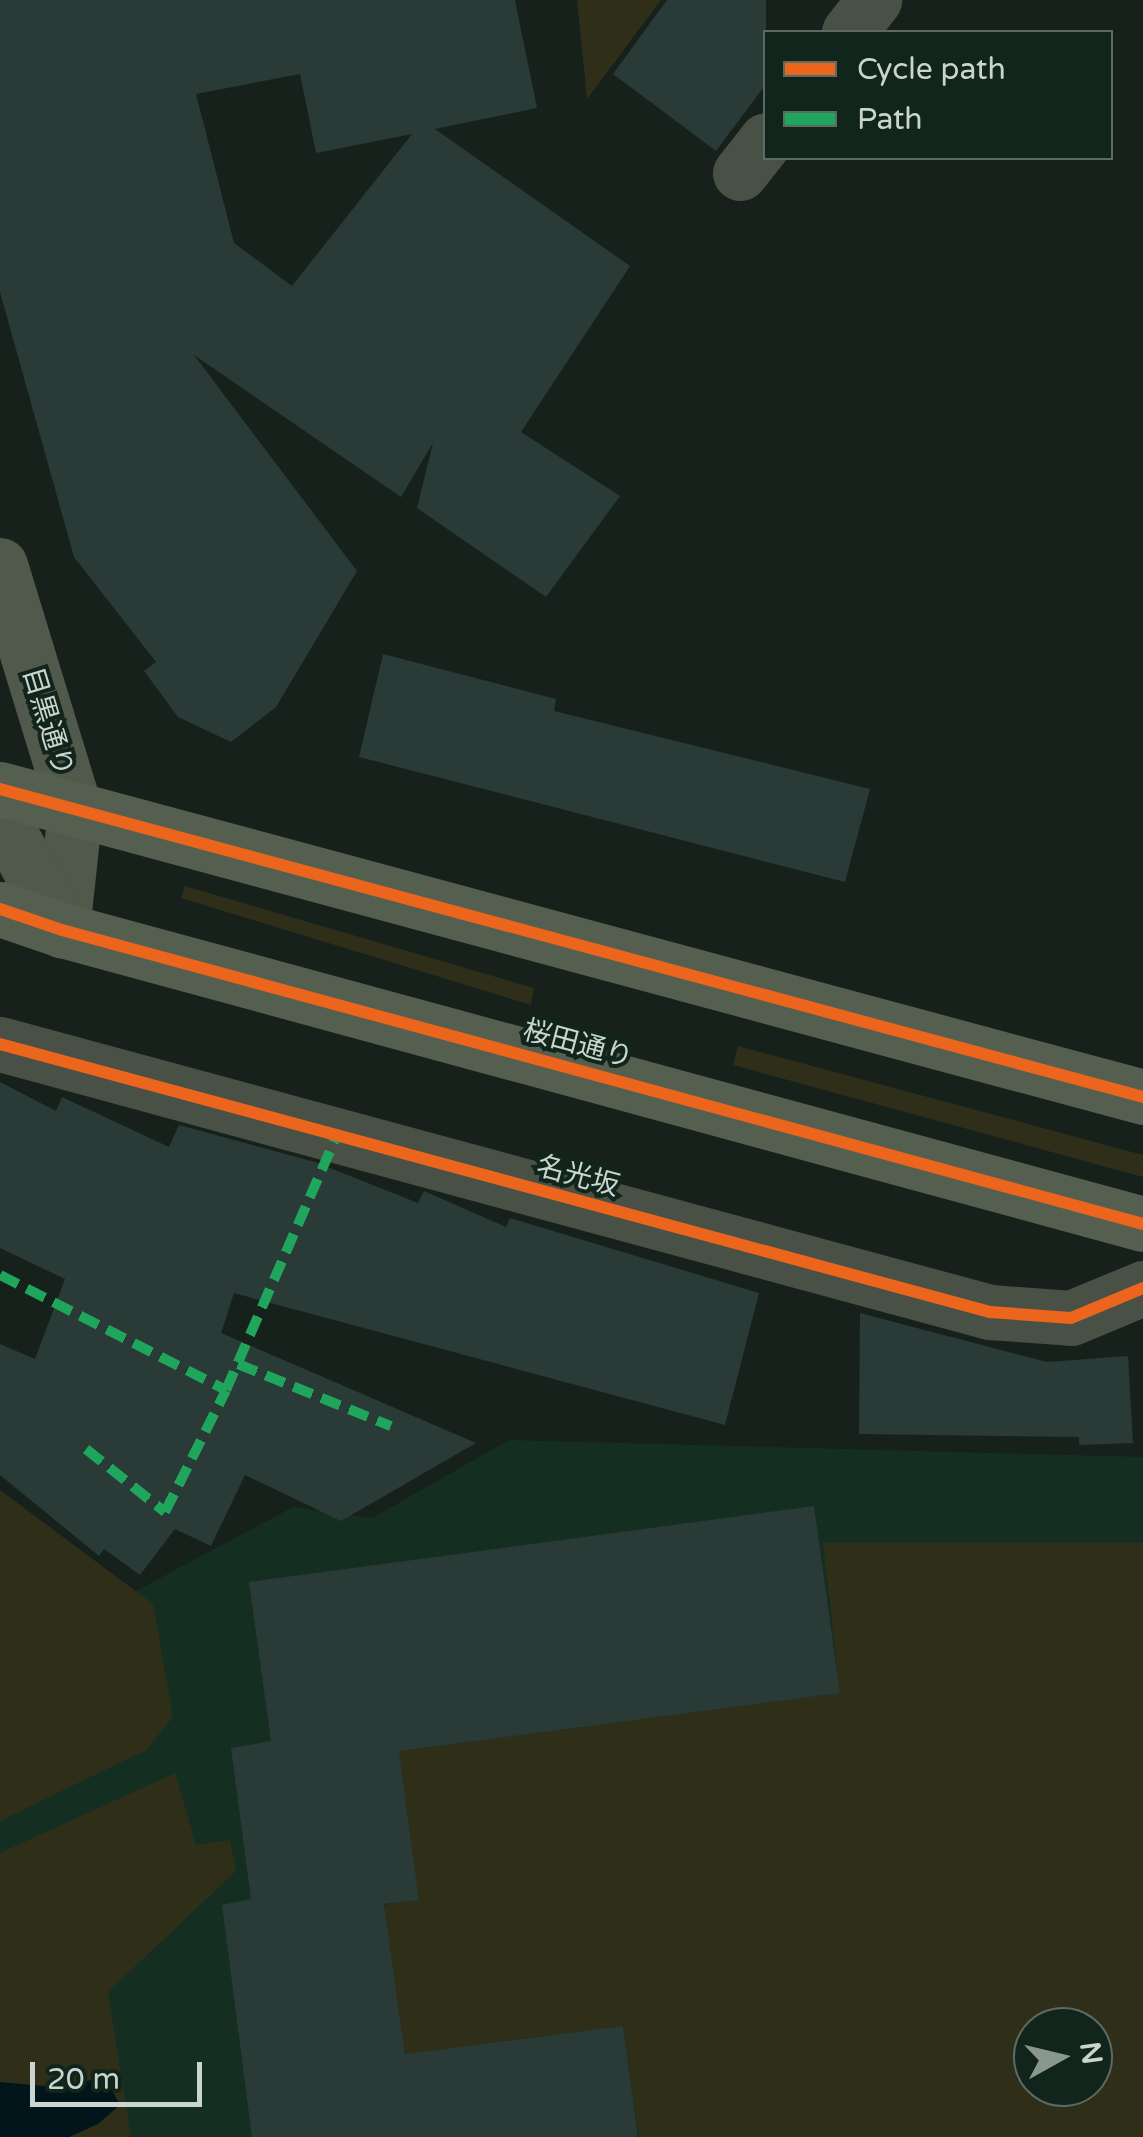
<!DOCTYPE html>
<meta charset="utf-8">
<style>
body{margin:0}
#map{position:relative;width:1143px;height:2137px;overflow:hidden;background:#16211c;font-family:"Varela Round","Noto Sans JP",sans-serif}
div>[style]{position:absolute}
.built>*{inset:0;background:#152e22}
.green>*{inset:0;background:#2f2f19}
.water>*{inset:0;background:#02151b}
.building>*{inset:0;background:#293a37}
.street>*{height:55px;margin:-27.5px;padding:0 27.5px;transform-origin:27.5px;border-radius:27.5px;background:#495146}
.primary>*{height:55px;margin:-27.5px;padding:0 27.5px;transform-origin:27.5px;border-radius:27.5px;background:#50594b}
.highway>*{height:55px;margin:-27.5px;padding:0 27.5px;transform-origin:27.5px;border-radius:27.5px;background:#555f4f}
.quiet>*{height:10px;margin-top:-5px;transform-origin:0;background:repeating-linear-gradient(90deg,#20a55d 0 20px,transparent 0 30px)}
.cycleway>*{height:12px;margin:-6px;padding:0 6px;transform-origin:6px;border-radius:6px;background:#eb651d}
span{translate:-50% -50%;white-space:nowrap;text-align:center;line-height:1.15;-webkit-text-stroke:8px #12251c;paint-order:stroke}
.street-label{font-size:28px;color:#c9d5ce}
.legend{position:absolute;left:763px;top:30px;width:350px;height:130px;box-sizing:border-box;background:#12251c;border:2px solid #5b6b63;margin:0;padding:12px 18px;list-style:none;font-size:30px;color:#c9d5ce}
.legend li{display:flex;align-items:center;gap:20px;height:50px}
.legend b{width:50px;border:2px solid #5b6b63}
.north{position:absolute;left:1013px;top:2007px;width:100px;height:100px;box-sizing:border-box;background:#12251c;border:2px solid #5b6b63;border-radius:50%;rotate:82deg;font-size:28px;font-weight:700;line-height:40px;text-align:center;color:#c9d5ce}
.north::after{content:'';display:block;margin:auto;width:35px;height:45px;background:#8a9690;clip-path:polygon(50% 0,100% 100%,50% 72%,0 100%)}
.scale{position:absolute;left:30px;top:2062px;width:172px;height:45px;box-sizing:border-box;border:5px solid #c9d5ce;border-top:0;padding-left:12px;font-size:30px;line-height:35px;white-space:nowrap;color:#c9d5ce;-webkit-text-stroke:8px #12251c;paint-order:stroke}
</style>
<div id="map">
<div class="built">
<i style="clip-path:polygon(evenodd,509px 1440px,1143px 1457px,1143px 2137px,0 2137px,0 1491px,134px 1592px,293px 1507px,372px 1518px,509px 1440px,1033px 2027px,1093px 2027px,1093px 2087px,1033px 2087px,1033px 2027px)"></i>
</div>
<div class="green">
<i style="clip-path:polygon(577px 0,661px 0,587px 99px)"></i>
<i style="clip-path:polygon(185px 886px,534px 988px,531px 1005px,181px 898px)"></i>
<i style="clip-path:polygon(738px 1046px,1143px 1155px,1143px 1177px,733px 1065px)"></i>
<i style="clip-path:polygon(0 1490px,153px 1604px,173px 1717px,146px 1750px,0 1821px)"></i>
<i style="clip-path:polygon(evenodd,823px 1543px,1143px 1543px,1143px 2137px,639px 2137px,623px 2026px,405px 2054px,384px 1905px,419px 1899px,399px 1751px,840px 1693px,823px 1543px,1033px 2027px,1093px 2027px,1093px 2087px,1033px 2087px,1033px 2027px)"></i>
<i style="clip-path:polygon(175px 1773px,196px 1845px,230px 1840px,236px 1871px,108px 1992px,131px 2137px,0 2137px,0 1853px)"></i>
</div>
<div class="water">
<i style="clip-path:polygon(97px 2078px,112px 2090px,120px 2105px,98px 2124px,69px 2137px,0 2137px,0 2082px,66px 2088px)"></i>
</div>
<div class="building">
<i style="clip-path:polygon(evenodd,0 0,515px 0,537px 108px,435px 129px,630px 266px,521px 432px,620px 496px,546px 597px,417px 508px,433px 443px,401px 497px,194px 355px,357px 571px,276px 707px,231px 742px,178px 717px,144px 671px,156px 662px,74px 557px,0 292px,0 0,300px 74px,316px 153px,412px 134px,292px 286px,234px 243px,196px 94px,300px 74px)"></i>
<i style="clip-path:polygon(667px 0,766px 0,766px 84px,716px 151px,613px 74px)"></i>
<i style="clip-path:polygon(383px 654px,556px 699px,554px 711px,870px 789px,845px 882px,359px 757px)"></i>
<i style="clip-path:polygon(0 1082px,56px 1111px,62px 1097px,169px 1147px,179px 1125px,315px 1162px,418px 1203px,424px 1191px,506px 1227px,510px 1218px,759px 1293px,725px 1425px,234px 1293px,221px 1333px,476px 1443px,341px 1521px,245px 1475px,211px 1546px,175px 1529px,140px 1575px,104px 1549px,99px 1556px,0 1475px,0 1344px,35px 1359px,65px 1279px,0 1248px)"></i>
<i style="clip-path:polygon(860px 1313px,1047px 1362px,1128px 1356px,1133px 1443px,1079px 1445px,1079px 1437px,859px 1434px)"></i>
<i style="clip-path:polygon(814px 1506px,840px 1693px,399px 1751px,419px 1900px,384px 1904px,405px 2054px,623px 2026px,638px 2137px,252px 2137px,222px 1905px,251px 1899px,231px 1748px,271px 1741px,249px 1582px)"></i>
</div>
<div class="street">
<i style="left:849px;top:32px;width:41px;rotate:-52deg"></i>
<i style="left:740px;top:173px;width:42px;rotate:-51.8deg"></i>
<i style="left:0;top:1044px;width:1026px;rotate:15.15deg"></i>
<i style="left:990px;top:1312px;width:81px;rotate:4.2deg"></i>
<i style="left:1071px;top:1318px;width:78px;rotate:-22.6deg"></i>
</div>
<div class="primary">
<i style="left:0;top:565px;width:256px;rotate:73deg"></i>
<i style="left:75px;top:810px;width:121px;rotate:96.2deg"></i>
<i style="left:0;top:814px;width:132px;rotate:61.9deg"></i>
</div>
<div class="highway">
<i style="left:0;top:789px;width:1184px;rotate:15.08deg"></i>
<i style="left:0;top:909px;width:65px;rotate:18.7deg"></i>
<i style="left:62px;top:930px;width:1120px;rotate:15.21deg"></i>
</div>
<div class="quiet">
<i style="left:0;top:1275px;width:254px;rotate:27deg"></i>
<i style="left:238px;top:1364px;width:165px;rotate:22.1deg"></i>
<i style="left:86px;top:1449px;width:101px;rotate:38.6deg"></i>
<i style="left:165px;top:1512px;width:136px;rotate:-63.4deg"></i>
<i style="left:226px;top:1390px;width:276px;rotate:-66.5deg"></i>
</div>
<div class="cycleway">
<i style="left:0;top:789px;width:1184px;rotate:15.08deg"></i>
<i style="left:0;top:909px;width:65px;rotate:18.7deg"></i>
<i style="left:62px;top:930px;width:1120px;rotate:15.21deg"></i>
<i style="left:0;top:1044px;width:1026px;rotate:15.15deg"></i>
<i style="left:990px;top:1312px;width:81px;rotate:4.2deg"></i>
<i style="left:1071px;top:1318px;width:78px;rotate:-22.6deg"></i>
</div>
<div class="street-label">
<span style="left:48px;top:722px;rotate:73deg">目黒通り</span>
<span style="left:578px;top:1044px;rotate:15deg">桜田通り</span>
<span style="left:578px;top:1176px;rotate:15deg">名光坂</span>
</div>
<ul class="legend">
<li><b style="height:12px;background:#eb651d"></b>Cycle path</li>
<li><b style="height:12px;background:#20a55d"></b>Path</li>
</ul>
<div class="north">N</div>
<div class="scale">20 m</div>
</div>
